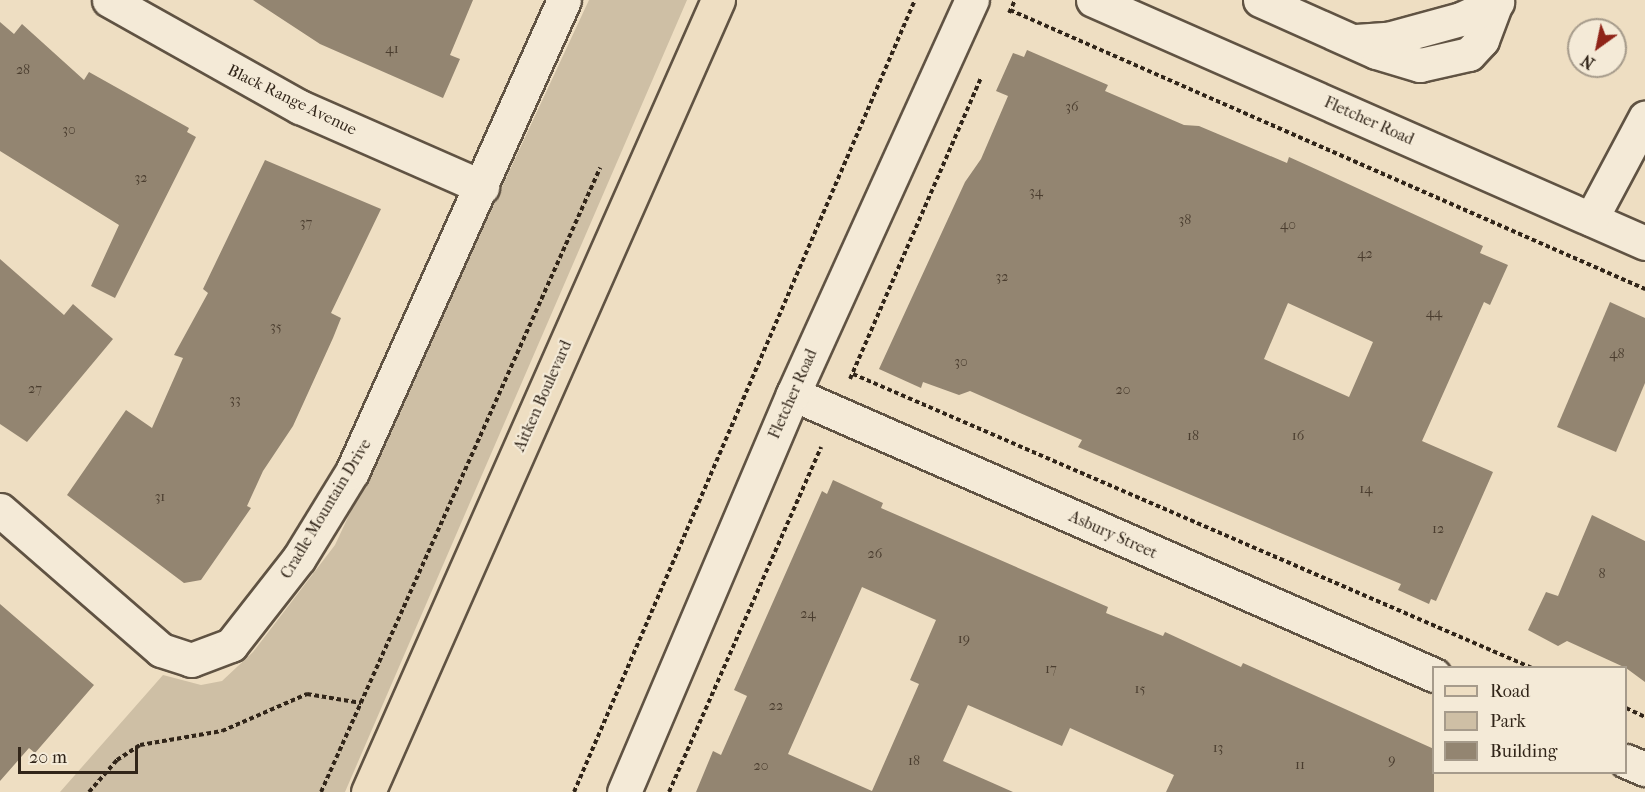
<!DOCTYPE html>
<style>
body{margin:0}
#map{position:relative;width:1645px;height:792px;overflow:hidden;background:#eedec2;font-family:"IM FELL French Canon",serif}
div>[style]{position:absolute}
.green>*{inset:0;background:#cebfa5}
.building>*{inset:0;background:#938571}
.path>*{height:4px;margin-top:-2px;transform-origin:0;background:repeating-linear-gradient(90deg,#312519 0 4.5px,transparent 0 7.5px)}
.roads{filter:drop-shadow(2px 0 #605343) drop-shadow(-2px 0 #605343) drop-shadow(0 2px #605343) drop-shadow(0 -2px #605343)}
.minor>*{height:33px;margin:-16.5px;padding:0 16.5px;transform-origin:16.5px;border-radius:16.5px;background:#f4ead7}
.major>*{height:33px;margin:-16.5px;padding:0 16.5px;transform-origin:16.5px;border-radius:16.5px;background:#eedec2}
span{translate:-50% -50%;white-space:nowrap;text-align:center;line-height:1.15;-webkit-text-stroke:4.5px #f4ead7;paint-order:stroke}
.number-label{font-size:14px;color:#4a3d2f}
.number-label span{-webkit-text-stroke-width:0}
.street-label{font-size:16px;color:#312519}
.legend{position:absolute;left:1432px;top:666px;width:195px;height:108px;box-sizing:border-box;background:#f4ead7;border:2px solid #a69b8b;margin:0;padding:8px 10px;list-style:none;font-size:18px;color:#312519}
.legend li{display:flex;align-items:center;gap:12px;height:30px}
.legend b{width:30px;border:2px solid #a69b8b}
.north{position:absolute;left:1567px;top:18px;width:60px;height:60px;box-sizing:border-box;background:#f4ead7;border:2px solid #a69b8b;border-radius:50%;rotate:213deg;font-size:16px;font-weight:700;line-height:24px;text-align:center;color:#312519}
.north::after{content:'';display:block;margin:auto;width:21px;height:27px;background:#8f2418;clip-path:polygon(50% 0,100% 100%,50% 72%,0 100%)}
.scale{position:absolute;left:18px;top:747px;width:120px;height:27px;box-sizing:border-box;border:3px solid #312519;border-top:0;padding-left:8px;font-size:18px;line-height:21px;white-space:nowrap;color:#312519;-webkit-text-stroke:4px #f4ead7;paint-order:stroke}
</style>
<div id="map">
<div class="green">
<i style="clip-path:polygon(589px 0,687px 0,345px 792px,60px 792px,163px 675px,201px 685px,222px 681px,253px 652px,335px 545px)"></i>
</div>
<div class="building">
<i style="clip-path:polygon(253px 0,473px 0,450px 55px,460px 59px,443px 98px,320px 44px)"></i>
<i style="clip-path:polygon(0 22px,14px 34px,22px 24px,84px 80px,89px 72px,189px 128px,187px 132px,196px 137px,115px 298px,91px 286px,119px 225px,0 151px)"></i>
<i style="clip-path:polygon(evenodd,1027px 50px,1108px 85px,1105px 91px,1184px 125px,1199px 126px,1287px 163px,1289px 157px,1320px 171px,1483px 246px,1480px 253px,1508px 265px,1490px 305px,1484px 302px,1422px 441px,1493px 472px,1436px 601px,1431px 599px,1429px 604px,1398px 590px,1401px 584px,1078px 447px,1082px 440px,970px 391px,959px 395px,923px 382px,921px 388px,879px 369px,965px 182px,981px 159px,1008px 96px,996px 91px,1013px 53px,1024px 57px,1027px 50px,1288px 303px,1373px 342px,1349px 397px,1264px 359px,1288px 303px)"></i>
<i style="clip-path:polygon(265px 160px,381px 209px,331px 313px,341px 318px,333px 338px,293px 426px,263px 471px,247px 506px,251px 508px,201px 580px,184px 583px,67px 495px,126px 410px,152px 428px,183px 358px,174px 355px,208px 293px,203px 289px)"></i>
<i style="clip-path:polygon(0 259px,64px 315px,73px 304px,113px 339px,27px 442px,0 424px)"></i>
<i style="clip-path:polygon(1610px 302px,1645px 318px,1645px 383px,1616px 452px,1557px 427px)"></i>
<i style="clip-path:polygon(evenodd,833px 480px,883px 503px,881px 508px,1108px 607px,1106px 613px,1163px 636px,1165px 632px,1241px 667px,1243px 663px,1434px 749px,1434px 792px,1166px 792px,1174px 775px,1070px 728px,1062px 746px,968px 705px,943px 761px,1013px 792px,696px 792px,713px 751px,721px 755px,747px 696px,734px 690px,822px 491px,827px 494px,833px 480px,862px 587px,936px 620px,910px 680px,919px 684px,872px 791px,788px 754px,862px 587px)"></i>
<i style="clip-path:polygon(1592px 515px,1645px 541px,1645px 682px,1626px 668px,1567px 641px,1558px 646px,1528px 630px,1546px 592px,1558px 596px)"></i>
<i style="clip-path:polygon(0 604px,94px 685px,35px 753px,29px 748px,0 781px)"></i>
</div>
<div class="path">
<i style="left:1010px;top:10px;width:694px;rotate:23.72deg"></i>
<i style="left:1009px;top:13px;width:14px;rotate:-65deg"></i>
<i style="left:853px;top:374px;width:740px;rotate:23.41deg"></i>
<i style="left:850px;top:379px;width:328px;rotate:-66.5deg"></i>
<i style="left:1626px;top:708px;width:21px;rotate:25deg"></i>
<i style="left:89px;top:792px;width:43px;rotate:-48.8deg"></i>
<i style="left:117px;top:760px;width:27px;rotate:-33deg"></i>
<i style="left:140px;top:745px;width:83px;rotate:-9.7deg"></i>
<i style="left:222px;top:731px;width:93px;rotate:-23.5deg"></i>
<i style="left:307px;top:694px;width:55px;rotate:9.5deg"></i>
<i style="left:321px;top:792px;width:684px;rotate:-65.91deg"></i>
<i style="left:574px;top:792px;width:862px;rotate:-66.71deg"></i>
<i style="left:669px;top:792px;width:377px;rotate:-66.2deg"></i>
</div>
<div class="roads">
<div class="minor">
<i style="left:109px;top:0;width:219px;rotate:29.3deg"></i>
<i style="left:300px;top:107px;width:199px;rotate:23.7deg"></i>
<i style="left:1093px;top:0;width:603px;rotate:23.76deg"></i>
<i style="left:1260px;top:0;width:127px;rotate:24.1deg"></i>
<i style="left:1376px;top:52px;width:46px;rotate:16.5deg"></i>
<i style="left:1420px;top:65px;width:50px;rotate:-12.7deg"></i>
<i style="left:1469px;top:54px;width:19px;rotate:-47deg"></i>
<i style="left:1482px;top:40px;width:43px;rotate:-69.4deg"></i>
<i style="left:1356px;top:41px;width:32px;rotate:-4deg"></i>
<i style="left:1388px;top:39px;width:76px;rotate:-15.3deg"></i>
<i style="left:1461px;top:19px;width:40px;rotate:-25deg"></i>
<i style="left:1591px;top:219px;width:115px;rotate:-61.9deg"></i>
<i style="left:793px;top:394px;width:700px;rotate:23.67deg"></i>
<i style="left:0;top:510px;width:213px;rotate:41deg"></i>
<i style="left:161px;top:650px;width:32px;rotate:18deg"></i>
<i style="left:191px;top:660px;width:43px;rotate:-20.6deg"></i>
<i style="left:231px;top:645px;width:110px;rotate:-52deg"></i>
<i style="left:299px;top:558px;width:101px;rotate:-58.4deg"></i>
<i style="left:352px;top:472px;width:517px;rotate:-65.81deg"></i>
<i style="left:1626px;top:761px;width:21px;rotate:23deg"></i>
<i style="left:624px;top:792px;width:432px;rotate:-67deg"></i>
<i style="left:793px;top:394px;width:433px;rotate:-65.6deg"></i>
</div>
<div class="major">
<i style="left:368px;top:792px;width:866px;rotate:-66.16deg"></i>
</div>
</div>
<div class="number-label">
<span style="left:392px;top:49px">41</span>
<span style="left:23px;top:70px">28</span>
<span style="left:1072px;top:107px">36</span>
<span style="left:69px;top:130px">30</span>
<span style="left:141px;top:178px">32</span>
<span style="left:1036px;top:192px">34</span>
<span style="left:1185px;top:220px">38</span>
<span style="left:306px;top:223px">37</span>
<span style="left:1288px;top:225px">40</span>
<span style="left:1365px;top:254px">42</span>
<span style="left:1002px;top:277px">32</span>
<span style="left:1434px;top:313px">44</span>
<span style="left:276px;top:327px">35</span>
<span style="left:1617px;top:354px">48</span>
<span style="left:961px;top:362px">30</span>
<span style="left:35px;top:389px">27</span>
<span style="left:1123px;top:390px">20</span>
<span style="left:235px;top:400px">33</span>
<span style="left:1193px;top:436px">18</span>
<span style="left:1298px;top:436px">16</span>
<span style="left:1366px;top:489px">14</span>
<span style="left:160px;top:497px">31</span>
<span style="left:1438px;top:529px">12</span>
<span style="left:875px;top:554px">26</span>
<span style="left:1602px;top:574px">8</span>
<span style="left:808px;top:614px">24</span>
<span style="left:964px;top:639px">19</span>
<span style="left:1051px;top:669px">17</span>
<span style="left:1140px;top:689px">15</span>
<span style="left:776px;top:706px">22</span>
<span style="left:1218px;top:748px">13</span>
<span style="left:1392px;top:760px">9</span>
<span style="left:914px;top:761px">18</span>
<span style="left:1300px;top:765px">11</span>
<span style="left:761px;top:766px">20</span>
</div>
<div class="street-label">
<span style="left:292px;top:100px;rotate:26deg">Black Range Avenue</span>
<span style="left:1369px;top:121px;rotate:24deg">Fletcher Road</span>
<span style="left:793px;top:394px;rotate:-66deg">Fletcher Road</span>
<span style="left:543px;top:396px;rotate:-66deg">Aitken Boulevard</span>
<span style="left:326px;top:509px;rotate:-59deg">Cradle Mountain Drive</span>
<span style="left:1113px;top:535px;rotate:24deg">Asbury Street</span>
</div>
<ul class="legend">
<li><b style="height:8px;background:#eedec2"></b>Road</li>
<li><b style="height:16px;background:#cebfa5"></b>Park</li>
<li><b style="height:16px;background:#938571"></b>Building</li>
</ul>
<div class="north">N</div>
<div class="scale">20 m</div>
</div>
